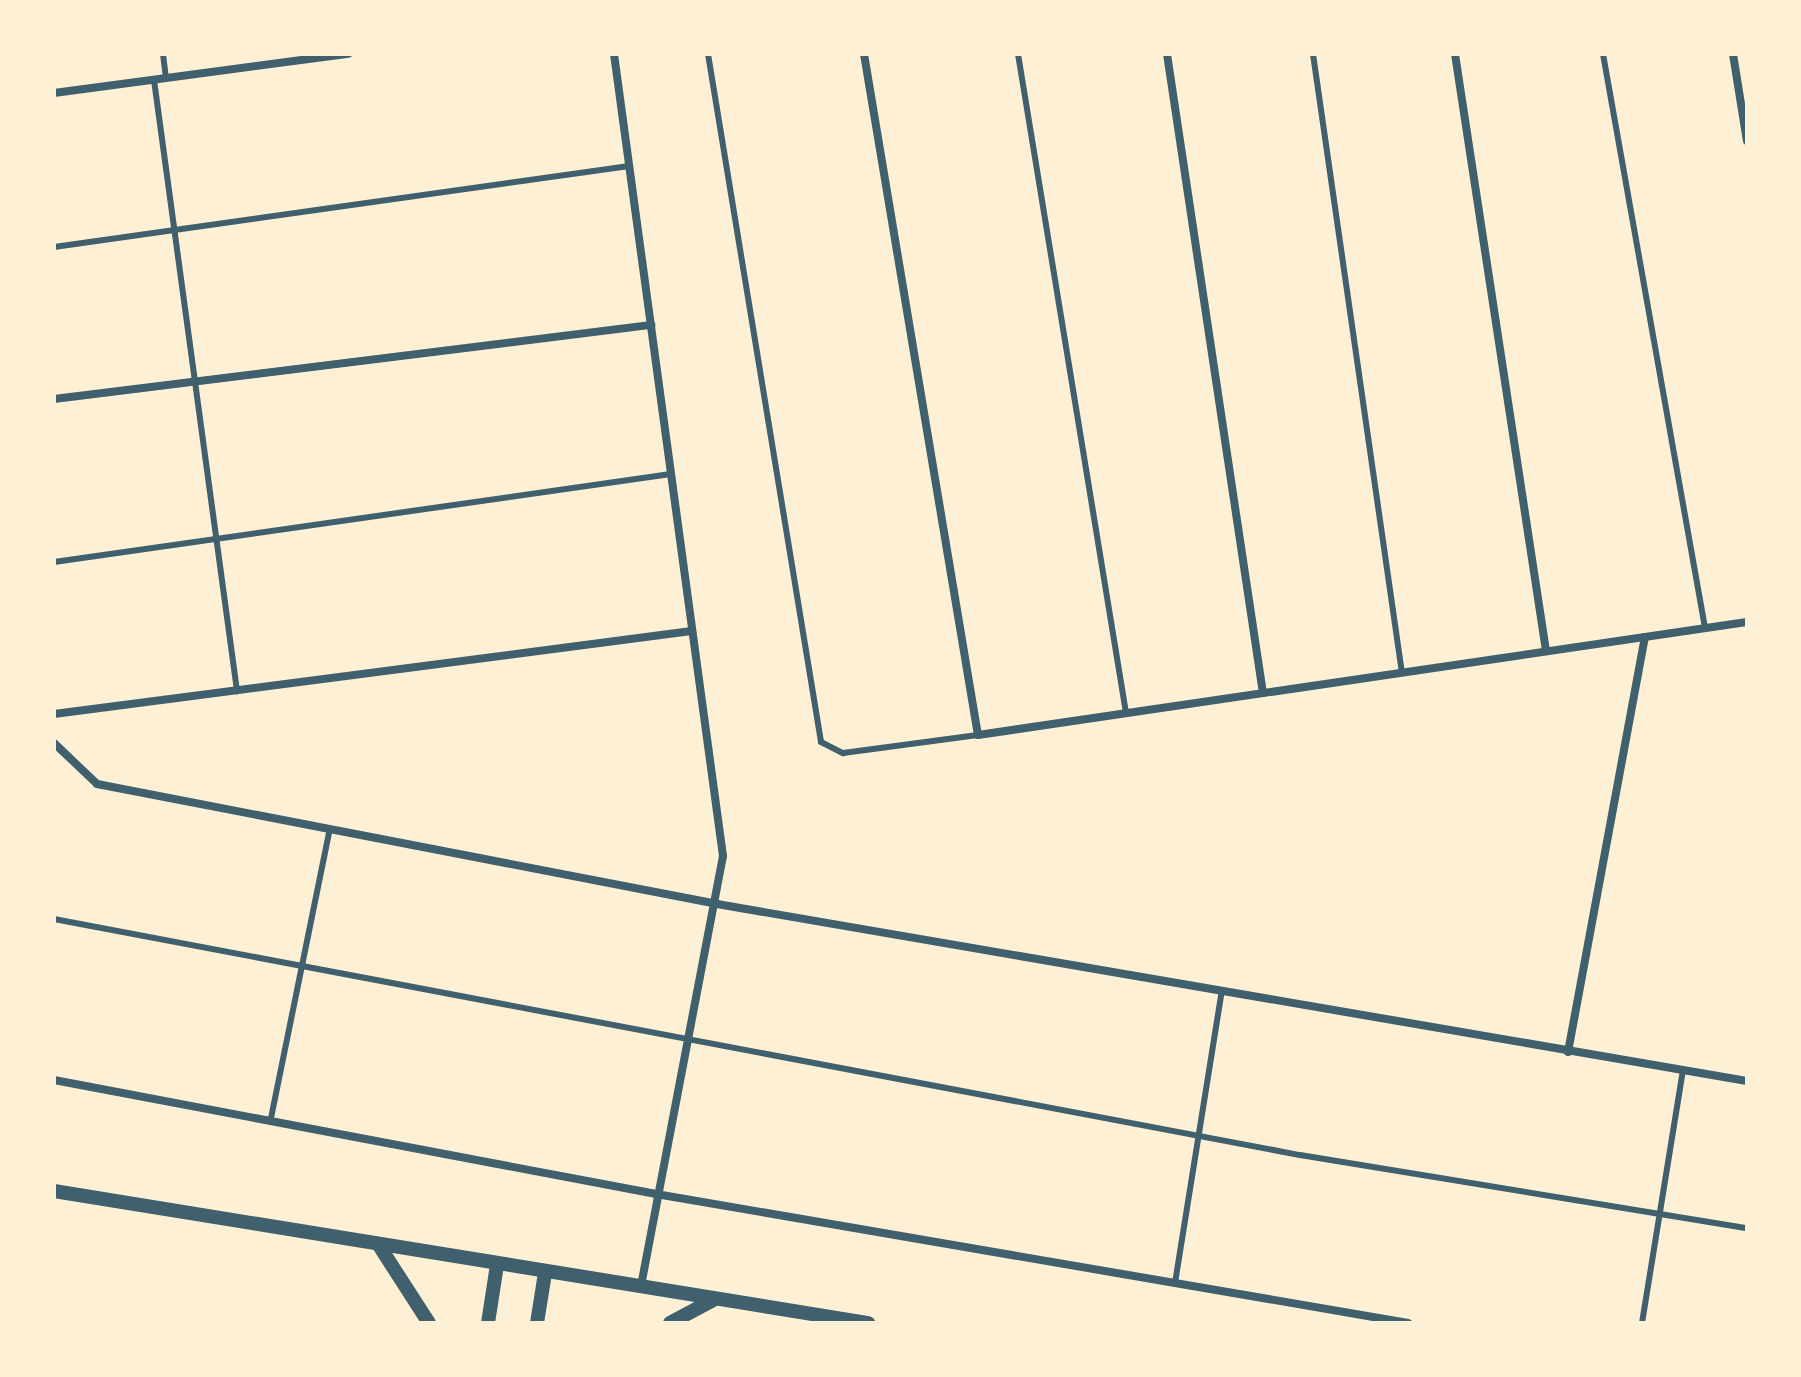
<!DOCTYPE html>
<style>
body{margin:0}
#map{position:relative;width:1801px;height:1377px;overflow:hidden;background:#fdf0d5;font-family:"Archivo Narrow",sans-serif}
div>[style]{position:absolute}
.service>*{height:6px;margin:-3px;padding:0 3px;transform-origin:3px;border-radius:3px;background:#3f606c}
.minor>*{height:8px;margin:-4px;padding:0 4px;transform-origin:4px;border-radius:4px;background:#3f606c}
.tertiary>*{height:14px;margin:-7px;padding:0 7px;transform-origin:7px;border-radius:7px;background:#3f606c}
span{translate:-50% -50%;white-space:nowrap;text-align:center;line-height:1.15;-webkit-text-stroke:8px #fdf0d5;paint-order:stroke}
.frame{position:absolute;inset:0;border:56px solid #fdf0d5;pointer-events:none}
</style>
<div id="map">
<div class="service">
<i style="left:163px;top:54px;width:24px;rotate:83deg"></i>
<i style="left:708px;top:54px;width:697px;rotate:80.67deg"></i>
<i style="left:821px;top:742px;width:25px;rotate:27deg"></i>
<i style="left:843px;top:753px;width:136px;rotate:-7.6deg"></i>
<i style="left:1018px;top:54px;width:668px;rotate:80.69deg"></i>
<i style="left:1313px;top:54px;width:625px;rotate:81.82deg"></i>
<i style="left:1603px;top:54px;width:583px;rotate:79.92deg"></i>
<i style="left:154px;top:80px;width:617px;rotate:82.26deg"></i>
<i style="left:54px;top:247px;width:581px;rotate:-8.02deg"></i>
<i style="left:54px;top:562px;width:623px;rotate:-8.12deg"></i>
<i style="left:54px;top:919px;width:1268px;rotate:10.73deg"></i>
<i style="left:1300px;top:1155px;width:453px;rotate:9.3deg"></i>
<i style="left:271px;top:1118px;width:295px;rotate:-78.5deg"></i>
<i style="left:1175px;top:1283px;width:296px;rotate:-80.9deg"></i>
<i style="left:1642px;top:1323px;width:256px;rotate:-80.8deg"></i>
</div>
<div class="minor">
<i style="left:614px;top:54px;width:809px;rotate:82.26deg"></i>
<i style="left:723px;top:856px;width:439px;rotate:100.8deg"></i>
<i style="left:864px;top:54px;width:690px;rotate:80.5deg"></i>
<i style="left:978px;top:735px;width:777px;rotate:-8.36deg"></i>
<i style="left:1167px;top:54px;width:646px;rotate:81.46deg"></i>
<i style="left:1455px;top:54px;width:604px;rotate:81.33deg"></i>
<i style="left:1733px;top:54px;width:88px;rotate:80.9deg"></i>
<i style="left:54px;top:93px;width:297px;rotate:-7.6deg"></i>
<i style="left:54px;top:399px;width:602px;rotate:-7.07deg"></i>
<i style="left:54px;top:714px;width:643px;rotate:-7.41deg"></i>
<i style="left:54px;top:743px;width:59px;rotate:43.6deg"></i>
<i style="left:97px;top:784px;width:632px;rotate:10.95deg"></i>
<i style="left:717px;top:904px;width:1045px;rotate:9.75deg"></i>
<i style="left:1568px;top:1052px;width:422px;rotate:-79.5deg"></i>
<i style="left:54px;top:1080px;width:613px;rotate:10.72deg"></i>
<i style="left:656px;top:1194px;width:763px;rotate:9.73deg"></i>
</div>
<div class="tertiary">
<i style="left:54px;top:1191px;width:825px;rotate:9.21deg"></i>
<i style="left:380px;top:1247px;width:90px;rotate:57.2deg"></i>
<i style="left:488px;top:1323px;width:59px;rotate:-81.2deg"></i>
<i style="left:537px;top:1323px;width:51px;rotate:-80.9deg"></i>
<i style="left:670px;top:1323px;width:51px;rotate:-28.1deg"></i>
</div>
<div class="frame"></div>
</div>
